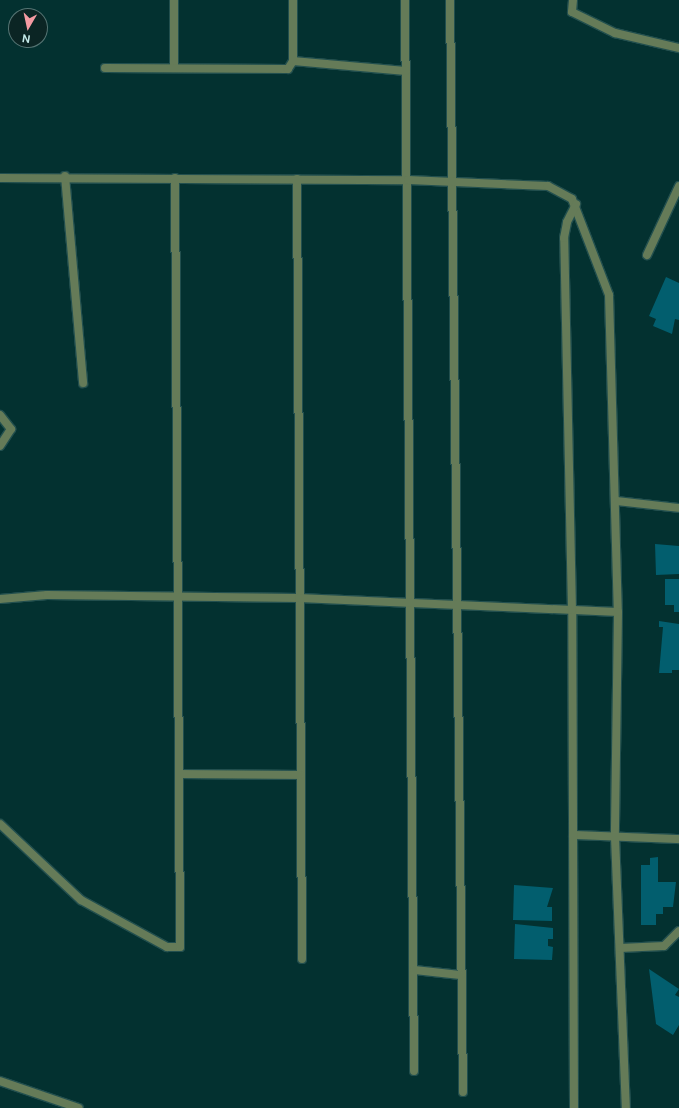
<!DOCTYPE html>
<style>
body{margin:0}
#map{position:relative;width:679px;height:1108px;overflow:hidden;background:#033130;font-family:"DM Sans",sans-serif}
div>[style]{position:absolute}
.building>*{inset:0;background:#025e6e}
.roads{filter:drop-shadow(1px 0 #224f4e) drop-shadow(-1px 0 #224f4e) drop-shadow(0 1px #224f4e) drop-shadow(0 -1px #224f4e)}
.lane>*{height:8px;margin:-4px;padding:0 4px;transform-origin:4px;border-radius:4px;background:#657b58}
.street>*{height:8px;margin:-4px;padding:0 4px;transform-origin:4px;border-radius:4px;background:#657b58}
span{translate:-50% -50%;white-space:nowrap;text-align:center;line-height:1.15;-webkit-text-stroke:3px #0b2524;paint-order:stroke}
.north{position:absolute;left:8px;top:8px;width:40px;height:40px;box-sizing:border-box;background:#0b2524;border:1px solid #557473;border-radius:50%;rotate:189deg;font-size:11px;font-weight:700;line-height:16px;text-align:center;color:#c4eae9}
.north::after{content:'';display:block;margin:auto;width:14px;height:18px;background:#f49aa2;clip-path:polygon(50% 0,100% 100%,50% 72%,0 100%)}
</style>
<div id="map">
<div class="building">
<i style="clip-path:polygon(666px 277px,679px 283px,679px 320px,675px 319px,672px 334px,653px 326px,656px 319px,649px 316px)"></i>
<i style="clip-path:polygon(655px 544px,679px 546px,679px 574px,656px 575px)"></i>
<i style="clip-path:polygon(665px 579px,679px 579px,679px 612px,674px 612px,674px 605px,665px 605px)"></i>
<i style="clip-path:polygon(659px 621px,679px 624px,679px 670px,672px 670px,672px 673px,659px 673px,663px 627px,659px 627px)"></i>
<i style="clip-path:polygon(658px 857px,658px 882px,676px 882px,673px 907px,663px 907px,663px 914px,656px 914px,656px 925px,641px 925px,641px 865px,650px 865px,650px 858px)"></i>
<i style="clip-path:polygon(514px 885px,553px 888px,547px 907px,552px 907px,552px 921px,513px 920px)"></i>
<i style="clip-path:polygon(515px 924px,553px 928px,553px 939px,548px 939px,548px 946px,553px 947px,552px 960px,514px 959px)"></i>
<i style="clip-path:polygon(649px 969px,679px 989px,675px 995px,679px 997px,679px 1025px,673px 1035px,656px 1024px)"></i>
</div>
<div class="roads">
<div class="lane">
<i style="left:615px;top:837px;width:271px;rotate:87.7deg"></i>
<i style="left:620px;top:948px;width:44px;rotate:-2.6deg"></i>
<i style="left:664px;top:946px;width:21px;rotate:-45deg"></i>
</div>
<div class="street">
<i style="left:174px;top:0;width:68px;rotate:90deg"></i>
<i style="left:405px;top:0;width:1071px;rotate:89.52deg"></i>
<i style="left:450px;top:0;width:1092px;rotate:89.32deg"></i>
<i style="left:573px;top:0;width:12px;rotate:95deg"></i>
<i style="left:572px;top:12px;width:48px;rotate:26deg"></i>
<i style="left:615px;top:33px;width:66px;rotate:13.2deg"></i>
<i style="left:293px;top:61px;width:113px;rotate:5.1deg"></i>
<i style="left:105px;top:68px;width:183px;rotate:0.3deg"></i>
<i style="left:288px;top:69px;width:9px;rotate:-58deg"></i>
<i style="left:293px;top:61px;width:61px;rotate:-90deg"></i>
<i style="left:65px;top:176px;width:208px;rotate:85deg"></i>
<i style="left:0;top:178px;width:408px;rotate:0.3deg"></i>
<i style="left:408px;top:180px;width:140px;rotate:2.5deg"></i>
<i style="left:548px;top:186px;width:27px;rotate:28deg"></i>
<i style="left:572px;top:199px;width:103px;rotate:68.9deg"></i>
<i style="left:609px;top:295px;width:317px;rotate:88.4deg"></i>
<i style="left:618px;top:612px;width:225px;rotate:90.8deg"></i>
<i style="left:297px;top:179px;width:780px;rotate:89.63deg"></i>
<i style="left:647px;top:255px;width:76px;rotate:-65.1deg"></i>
<i style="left:0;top:415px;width:18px;rotate:52deg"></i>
<i style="left:11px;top:429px;width:20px;rotate:123deg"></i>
<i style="left:616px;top:501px;width:63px;rotate:6.3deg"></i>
<i style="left:0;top:599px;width:47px;rotate:-4.9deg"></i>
<i style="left:47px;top:595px;width:252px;rotate:0.7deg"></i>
<i style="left:299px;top:598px;width:319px;rotate:2.5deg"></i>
<i style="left:182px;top:774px;width:118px;rotate:0.5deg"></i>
<i style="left:0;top:824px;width:111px;rotate:43.2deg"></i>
<i style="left:81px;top:900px;width:98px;rotate:28.7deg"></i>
<i style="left:167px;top:947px;width:13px"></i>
<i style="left:180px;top:947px;width:769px;rotate:-90.37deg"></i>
<i style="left:573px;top:835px;width:106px;rotate:2.2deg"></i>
<i style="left:414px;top:970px;width:47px;rotate:6.1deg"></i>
<i style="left:0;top:1081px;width:83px;rotate:18.9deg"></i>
<i style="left:574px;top:1108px;width:498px;rotate:-90.2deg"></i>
<i style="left:572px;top:610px;width:372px;rotate:-91.2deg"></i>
<i style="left:564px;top:238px;width:16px;rotate:-79deg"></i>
<i style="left:567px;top:222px;width:20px;rotate:-63deg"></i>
</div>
</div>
<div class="north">N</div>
</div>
